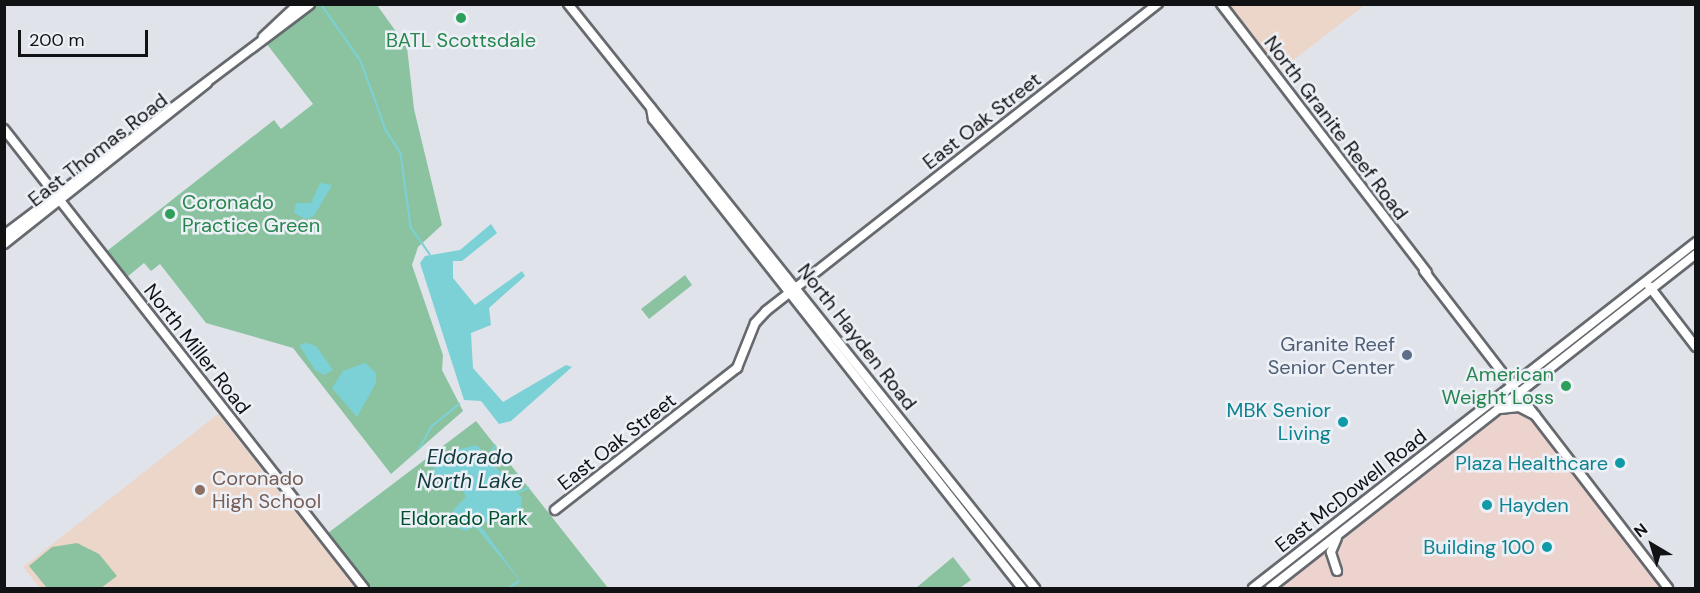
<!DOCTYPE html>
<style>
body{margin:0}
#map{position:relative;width:1700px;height:593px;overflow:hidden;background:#e0e4ea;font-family:"DM Sans",sans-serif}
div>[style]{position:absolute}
.industrial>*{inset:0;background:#edd3ce}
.education>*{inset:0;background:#ecd5c9}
.green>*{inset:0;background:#8bc3a0}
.water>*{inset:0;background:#7cd1d6}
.stream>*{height:1.5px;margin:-0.75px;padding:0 0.75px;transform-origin:0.75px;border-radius:0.75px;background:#7cd1d6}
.roads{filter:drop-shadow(2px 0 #666a6f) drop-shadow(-2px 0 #666a6f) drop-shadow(0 2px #666a6f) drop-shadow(0 -2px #666a6f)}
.secondary>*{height:8px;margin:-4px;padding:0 4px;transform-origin:4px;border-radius:4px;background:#fff}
.primary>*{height:8px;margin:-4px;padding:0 4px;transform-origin:4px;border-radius:4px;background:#fff}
.dots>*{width:16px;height:16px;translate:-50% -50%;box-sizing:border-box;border:3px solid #edf1f7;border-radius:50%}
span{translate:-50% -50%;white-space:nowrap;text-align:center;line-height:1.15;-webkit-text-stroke:5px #edf1f7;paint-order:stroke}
.leisure-label{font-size:20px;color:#27864d}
.left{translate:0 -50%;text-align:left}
.right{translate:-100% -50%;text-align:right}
.street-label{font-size:20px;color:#111214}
.service-label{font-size:20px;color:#4e5e75}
.culture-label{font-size:20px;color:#0d838f}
.education-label{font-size:20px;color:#785e54}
.park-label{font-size:20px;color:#004f2c}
.water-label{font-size:21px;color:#133c3e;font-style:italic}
.frame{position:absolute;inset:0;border:6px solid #111214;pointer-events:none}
.north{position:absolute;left:1622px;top:515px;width:60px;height:60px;-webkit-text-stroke:4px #edf1f7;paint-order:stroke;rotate:322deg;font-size:16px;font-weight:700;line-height:24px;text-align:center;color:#111214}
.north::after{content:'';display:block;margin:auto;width:21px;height:27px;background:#111214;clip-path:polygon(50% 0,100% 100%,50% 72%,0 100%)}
.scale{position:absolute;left:18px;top:30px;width:130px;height:27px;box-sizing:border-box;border:3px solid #111214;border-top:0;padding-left:8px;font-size:18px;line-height:21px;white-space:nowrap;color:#111214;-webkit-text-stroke:4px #edf1f7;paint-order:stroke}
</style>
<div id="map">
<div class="industrial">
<i style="clip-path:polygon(1505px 410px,1520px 410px,1537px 426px,1662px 588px,1278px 588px)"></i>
</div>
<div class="education">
<i style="clip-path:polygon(1228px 5px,1365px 5px,1279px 71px)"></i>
<i style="clip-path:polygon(218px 414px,356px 588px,40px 588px,23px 567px)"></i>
</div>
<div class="green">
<i style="clip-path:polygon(315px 5px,377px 5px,407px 47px,414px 109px,442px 225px,418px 247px,412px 265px,443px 355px,442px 370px,463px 411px,391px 474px,293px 348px,206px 323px,160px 264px,151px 271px,144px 263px,127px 277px,107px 251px,274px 120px,281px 129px,313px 104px,266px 43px)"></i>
<i style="clip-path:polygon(685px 275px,692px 285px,649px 319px,641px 309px)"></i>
<i style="clip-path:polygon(476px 421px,608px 588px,371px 588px,328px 533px)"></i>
<i style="clip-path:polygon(77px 543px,99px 554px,117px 576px,101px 588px,47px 588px,29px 566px,52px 547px)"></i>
<i style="clip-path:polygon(953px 557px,971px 580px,960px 588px,916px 588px)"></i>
</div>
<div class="water">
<i style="clip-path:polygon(320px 183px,332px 185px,314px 216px,306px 219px,294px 213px,296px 203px,311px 203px)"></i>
<i style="clip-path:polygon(491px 224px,497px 233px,462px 261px,453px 261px,453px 278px,475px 305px,522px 271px,525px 276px,489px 308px,491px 325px,471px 333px,473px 368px,503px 402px,566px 365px,572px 367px,511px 421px,499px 424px,481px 401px,464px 400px,420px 263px,425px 256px,460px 250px)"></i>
<i style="clip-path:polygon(306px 343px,316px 346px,333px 370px,324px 375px,315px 370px,299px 345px)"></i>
<i style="clip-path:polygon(365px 363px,376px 373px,376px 383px,357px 417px,332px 388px,343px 371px)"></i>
<i style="clip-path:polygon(477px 445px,522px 498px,521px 512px,479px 524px,526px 588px,475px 526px,466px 531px,456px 527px,453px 510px,466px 497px,463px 491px,448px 490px,432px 471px,456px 450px)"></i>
</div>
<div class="stream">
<i style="left:321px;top:4px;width:70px;rotate:54.9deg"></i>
<i style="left:361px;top:61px;width:73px;rotate:70.1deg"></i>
<i style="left:386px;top:130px;width:27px;rotate:57deg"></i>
<i style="left:401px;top:153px;width:75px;rotate:82.3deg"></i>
<i style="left:411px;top:227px;width:33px;rotate:55deg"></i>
<i style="left:419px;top:449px;width:26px;rotate:-61deg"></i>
<i style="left:432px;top:426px;width:35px;rotate:-39deg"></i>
<i style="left:489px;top:455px;width:11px;rotate:-56deg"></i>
<i style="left:427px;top:458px;width:12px;rotate:48deg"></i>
<i style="left:508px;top:481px;width:11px;rotate:-38deg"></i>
<i style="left:519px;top:492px;width:10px;rotate:-24deg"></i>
<i style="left:509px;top:588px;width:11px;rotate:-34deg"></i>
</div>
<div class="roads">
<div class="secondary">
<i style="left:1221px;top:4px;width:338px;rotate:52.5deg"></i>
<i style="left:263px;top:37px;width:48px;rotate:-43.3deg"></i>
<i style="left:4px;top:129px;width:583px;rotate:51.89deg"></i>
<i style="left:4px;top:235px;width:383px;rotate:-37deg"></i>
<i style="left:4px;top:244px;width:259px;rotate:-38.4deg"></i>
<i style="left:1424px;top:271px;width:400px;rotate:52.4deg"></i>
<i style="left:1649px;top:286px;width:77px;rotate:52.4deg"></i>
<i style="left:555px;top:510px;width:231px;rotate:-38deg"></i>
<i style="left:737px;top:368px;width:48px;rotate:-68.2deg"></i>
<i style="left:755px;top:323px;width:16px;rotate:-47deg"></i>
<i style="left:766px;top:311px;width:498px;rotate:-38.1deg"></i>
</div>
<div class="primary">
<i style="left:568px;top:4px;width:748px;rotate:51.35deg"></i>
<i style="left:651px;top:108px;width:11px;rotate:80deg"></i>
<i style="left:653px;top:119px;width:597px;rotate:51.81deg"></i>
<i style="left:1500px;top:409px;width:19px;rotate:-6deg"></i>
<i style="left:1519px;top:407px;width:18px;rotate:27deg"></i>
<i style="left:1337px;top:571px;width:20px;rotate:-108deg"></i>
<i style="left:1331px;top:552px;width:15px;rotate:-67deg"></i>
<i style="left:1253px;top:588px;width:562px;rotate:-37.99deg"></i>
<i style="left:1270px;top:588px;width:541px;rotate:-38.1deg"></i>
</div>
</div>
<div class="dots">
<i style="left:461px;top:18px;background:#2e9e5b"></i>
<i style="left:170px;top:214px;background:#2e9e5b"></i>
<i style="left:1407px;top:355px;background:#5c6f8a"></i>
<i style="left:1566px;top:386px;background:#2e9e5b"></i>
<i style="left:1343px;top:422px;background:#0f9aa8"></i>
<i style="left:1620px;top:463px;background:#0f9aa8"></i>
<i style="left:200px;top:490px;background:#8d6e63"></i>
<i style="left:1487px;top:505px;background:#0f9aa8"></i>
<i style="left:1547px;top:547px;background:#0f9aa8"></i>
</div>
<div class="leisure-label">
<span style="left:461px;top:40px">BATL Scottsdale</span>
<span class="left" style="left:182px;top:214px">Coronado<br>Practice Green</span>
<span class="right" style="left:1554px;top:386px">American<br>Weight Loss</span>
</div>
<div class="street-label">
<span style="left:982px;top:121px;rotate:-38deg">East Oak Street</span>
<span style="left:1336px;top:128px;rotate:53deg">North Granite Reef Road</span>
<span style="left:98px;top:150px;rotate:-38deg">East Thomas Road</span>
<span style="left:857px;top:337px;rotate:52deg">North Hayden Road</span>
<span style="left:197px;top:349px;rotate:52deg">North Miller Road</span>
<span style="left:617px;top:442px;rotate:-38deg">East Oak Street</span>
<span style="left:1351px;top:491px;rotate:-38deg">East McDowell Road</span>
</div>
<div class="service-label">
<span class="right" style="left:1395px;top:356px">Granite Reef<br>Senior Center</span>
</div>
<div class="culture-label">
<span class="right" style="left:1331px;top:422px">MBK Senior<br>Living</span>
<span class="right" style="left:1608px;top:463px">Plaza Healthcare</span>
<span class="left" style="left:1499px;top:505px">Hayden</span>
<span class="right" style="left:1535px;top:547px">Building 100</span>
</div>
<div class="education-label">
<span class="left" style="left:212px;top:490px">Coronado<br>High School</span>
</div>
<div class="park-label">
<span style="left:464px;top:518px">Eldorado Park</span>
</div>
<div class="water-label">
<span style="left:470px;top:469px">Eldorado<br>North Lake</span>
</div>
<div class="frame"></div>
<div class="north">N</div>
<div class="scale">200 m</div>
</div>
